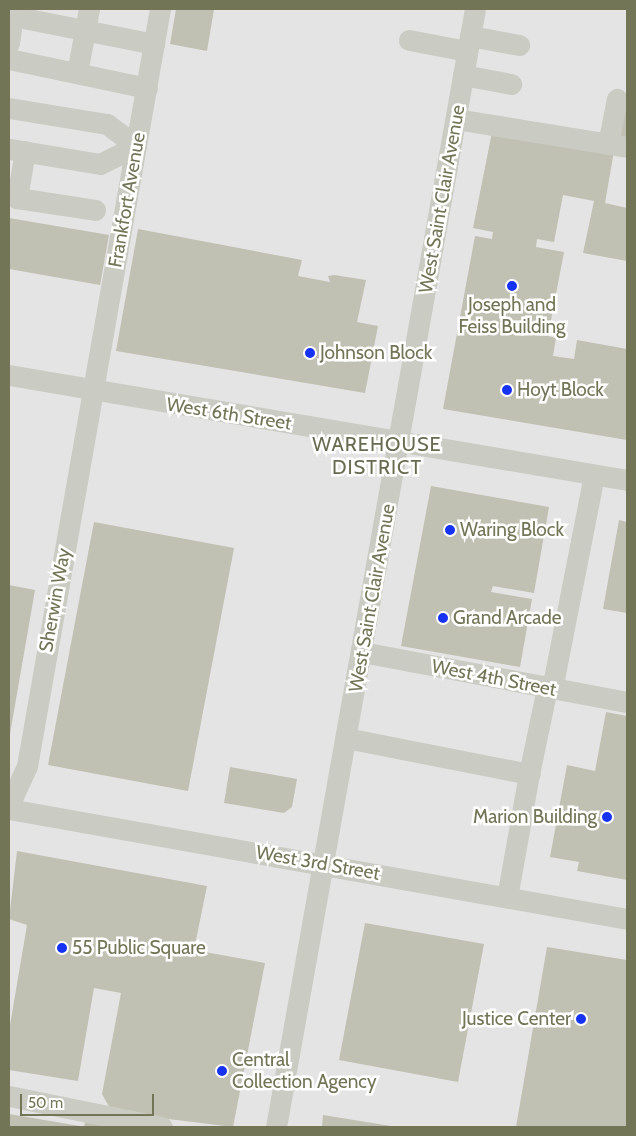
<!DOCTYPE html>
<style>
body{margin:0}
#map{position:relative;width:636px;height:1136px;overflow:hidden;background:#f5f2f7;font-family:Cabin,sans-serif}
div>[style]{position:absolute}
.built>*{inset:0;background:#e5e4e4}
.building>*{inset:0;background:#c0c0b3}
.minor>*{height:21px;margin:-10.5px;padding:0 10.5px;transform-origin:10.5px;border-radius:10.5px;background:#cacbc3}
.dots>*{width:14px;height:14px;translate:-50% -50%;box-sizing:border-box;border:2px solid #fff;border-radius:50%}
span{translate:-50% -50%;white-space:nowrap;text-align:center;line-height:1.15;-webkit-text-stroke:5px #fff;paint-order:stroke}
.street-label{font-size:19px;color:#727556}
.poi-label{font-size:19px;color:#727556}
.left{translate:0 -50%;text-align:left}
.right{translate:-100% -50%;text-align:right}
.neighbourhood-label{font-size:20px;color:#696b51;letter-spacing:1px}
.frame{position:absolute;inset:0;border:10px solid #727556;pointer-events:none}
.scale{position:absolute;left:20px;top:1094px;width:134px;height:22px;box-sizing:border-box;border:2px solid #727556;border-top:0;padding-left:6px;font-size:15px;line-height:18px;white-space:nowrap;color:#727556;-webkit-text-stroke:4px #fff;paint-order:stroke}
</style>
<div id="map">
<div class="built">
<i style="clip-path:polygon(9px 9px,627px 9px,627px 1127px,9px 1127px)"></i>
</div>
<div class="building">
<i style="clip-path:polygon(176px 9px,214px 9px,207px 51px,170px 44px)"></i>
<i style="clip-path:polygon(626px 98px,627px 98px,627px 140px,619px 138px)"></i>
<i style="clip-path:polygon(492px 132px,614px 151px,605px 203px,627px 208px,627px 261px,583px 253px,594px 201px,563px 195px,554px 242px,537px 239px,536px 247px,564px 252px,548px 336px,556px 338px,553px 356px,574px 359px,577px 340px,627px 349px,627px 440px,443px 409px,475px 236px,492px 239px,493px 232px,473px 228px)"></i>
<i style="clip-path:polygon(9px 218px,109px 235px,100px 285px,9px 269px)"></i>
<i style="clip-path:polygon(138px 229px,302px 260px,298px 276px,330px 282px,328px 276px,334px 275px,366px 280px,357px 322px,378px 326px,365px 393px,116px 351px)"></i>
<i style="clip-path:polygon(431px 486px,549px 507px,534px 593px,493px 586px,491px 592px,532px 599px,520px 667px,401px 646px)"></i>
<i style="clip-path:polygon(619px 520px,627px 522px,627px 613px,603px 609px)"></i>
<i style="clip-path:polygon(94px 522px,234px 548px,188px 791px,48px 765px)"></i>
<i style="clip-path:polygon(9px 585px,35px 590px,10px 734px,9px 734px)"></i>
<i style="clip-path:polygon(606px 712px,627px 716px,627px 880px,577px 871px,579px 862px,550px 857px,567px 765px,595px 771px)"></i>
<i style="clip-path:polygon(230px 767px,297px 779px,292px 807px,284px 813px,224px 803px)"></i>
<i style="clip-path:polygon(17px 851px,207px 886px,194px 950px,265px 963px,233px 1127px,112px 1112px,102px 1094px,121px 993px,94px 988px,78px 1081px,9px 1070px,9px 1031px,27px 925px,9px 919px)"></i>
<i style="clip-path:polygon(365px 923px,484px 944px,458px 1082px,339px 1060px)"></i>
<i style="clip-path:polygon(547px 947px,627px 960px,627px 1127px,516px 1127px)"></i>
<i style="clip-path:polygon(9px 1114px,80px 1126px,80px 1127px,9px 1127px)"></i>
<i style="clip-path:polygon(323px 1115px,391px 1126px,391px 1127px,322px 1127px)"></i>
<i style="clip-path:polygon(85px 1122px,105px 1126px,105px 1127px,84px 1127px)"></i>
</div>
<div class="minor">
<i style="left:13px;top:16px;width:144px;rotate:11.2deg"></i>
<i style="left:470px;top:36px;width:50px;rotate:10.4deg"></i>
<i style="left:409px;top:40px;width:59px;rotate:10.7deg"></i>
<i style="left:9px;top:43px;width:34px;rotate:-82deg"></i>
<i style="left:9px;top:59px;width:141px;rotate:11.9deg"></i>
<i style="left:77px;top:73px;width:65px;rotate:-79.4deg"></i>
<i style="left:463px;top:75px;width:49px;rotate:10.6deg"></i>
<i style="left:9px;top:108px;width:99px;rotate:9.3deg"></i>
<i style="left:107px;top:124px;width:36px;rotate:37deg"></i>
<i style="left:136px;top:146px;width:40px;rotate:153.4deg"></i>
<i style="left:100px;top:164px;width:92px;rotate:-170.6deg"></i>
<i style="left:456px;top:119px;width:173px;rotate:9.3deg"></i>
<i style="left:608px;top:144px;width:46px;rotate:-78.7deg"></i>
<i style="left:25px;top:151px;width:48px;rotate:99.7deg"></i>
<i style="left:17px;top:198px;width:79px;rotate:8.7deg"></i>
<i style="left:9px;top:375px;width:627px;rotate:9.64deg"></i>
<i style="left:362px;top:652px;width:270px;rotate:10.7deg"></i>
<i style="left:552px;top:689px;width:218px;rotate:-78.9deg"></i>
<i style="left:346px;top:738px;width:187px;rotate:11.1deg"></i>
<i style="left:529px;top:774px;width:125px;rotate:100.1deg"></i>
<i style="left:529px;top:774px;width:88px;rotate:-78.2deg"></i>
<i style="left:9px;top:805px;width:43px;rotate:-65.2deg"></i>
<i style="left:27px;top:766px;width:769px;rotate:-80.04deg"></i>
<i style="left:9px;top:809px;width:628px;rotate:10.09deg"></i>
<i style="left:9px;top:1096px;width:156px;rotate:11.5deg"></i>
<i style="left:276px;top:1127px;width:1136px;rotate:-79.91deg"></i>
</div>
<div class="dots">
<i style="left:512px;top:286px;background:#1632f3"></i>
<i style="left:310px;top:353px;background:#1632f3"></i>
<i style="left:507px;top:390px;background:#1632f3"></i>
<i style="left:450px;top:530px;background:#1632f3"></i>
<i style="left:443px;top:618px;background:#1632f3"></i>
<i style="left:607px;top:817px;background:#1632f3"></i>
<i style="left:62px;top:948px;background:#1632f3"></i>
<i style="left:581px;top:1019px;background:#1632f3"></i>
<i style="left:222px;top:1071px;background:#1632f3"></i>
</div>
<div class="street-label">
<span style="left:442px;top:199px;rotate:-80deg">West Saint Clair Avenue</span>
<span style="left:127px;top:200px;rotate:-80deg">Frankfort Avenue</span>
<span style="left:229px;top:414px;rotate:9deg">West 6th Street</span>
<span style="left:372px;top:598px;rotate:-80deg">West Saint Clair Avenue</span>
<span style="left:55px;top:600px;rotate:-80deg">Sherwin Way</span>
<span style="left:494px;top:678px;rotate:11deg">West 4th Street</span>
<span style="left:318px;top:863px;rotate:10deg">West 3rd Street</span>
</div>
<div class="poi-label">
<span style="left:512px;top:316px">Joseph and<br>Feiss Building</span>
<span class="left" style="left:320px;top:353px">Johnson Block</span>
<span class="left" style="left:517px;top:390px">Hoyt Block</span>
<span class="left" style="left:460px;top:530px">Waring Block</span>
<span class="left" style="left:453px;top:618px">Grand Arcade</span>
<span class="right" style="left:597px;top:817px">Marion Building</span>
<span class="left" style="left:72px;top:948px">55 Public Square</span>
<span class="right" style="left:571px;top:1019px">Justice Center</span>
<span class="left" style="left:232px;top:1071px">Central<br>Collection Agency</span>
</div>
<div class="neighbourhood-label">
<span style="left:377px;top:456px">WAREHOUSE<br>DISTRICT</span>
</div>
<div class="frame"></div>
<div class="scale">50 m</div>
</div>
